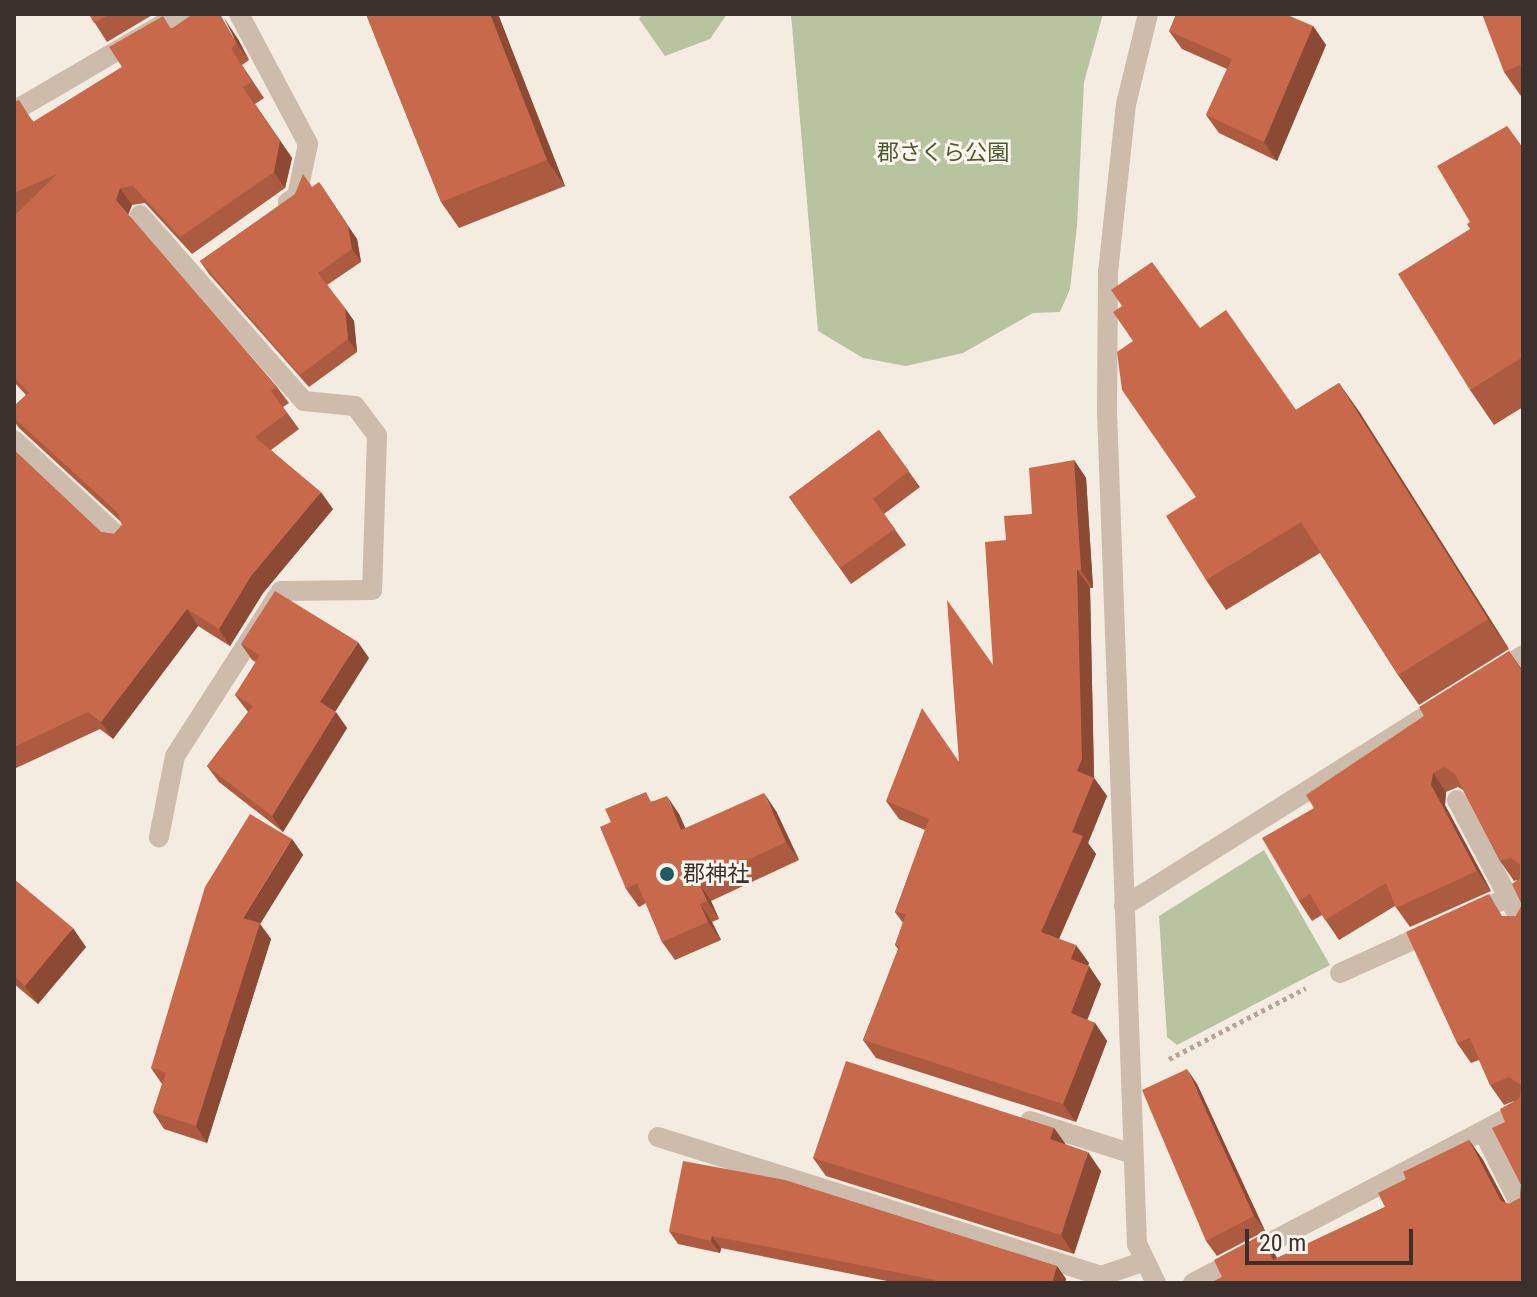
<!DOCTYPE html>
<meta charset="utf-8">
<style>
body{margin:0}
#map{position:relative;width:1537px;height:1297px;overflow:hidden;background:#f4ebe1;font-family:"Roboto Condensed","Noto Sans JP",sans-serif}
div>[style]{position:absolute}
.green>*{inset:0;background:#b8c4a0}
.path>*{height:5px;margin-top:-2.5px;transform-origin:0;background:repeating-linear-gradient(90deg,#b9a596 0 4px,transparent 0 8px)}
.minor>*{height:20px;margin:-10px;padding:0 10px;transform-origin:10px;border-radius:10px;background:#cdbbac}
.wall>*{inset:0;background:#ac5a40}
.shaded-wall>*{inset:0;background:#8c4a34}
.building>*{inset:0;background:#c8694b}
.dots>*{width:22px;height:22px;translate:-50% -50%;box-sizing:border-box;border:4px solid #fbf5ee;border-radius:50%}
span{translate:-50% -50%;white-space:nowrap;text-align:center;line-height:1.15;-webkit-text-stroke:6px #fbf5ee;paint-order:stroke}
.park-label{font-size:22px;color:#4a5a2e}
.poi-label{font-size:22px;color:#3b302b}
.left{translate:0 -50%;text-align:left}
.frame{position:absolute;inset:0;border:16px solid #3b302b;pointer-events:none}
.scale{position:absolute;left:1245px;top:1229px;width:168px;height:36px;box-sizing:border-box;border:4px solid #3b302b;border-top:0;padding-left:10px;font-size:24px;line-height:28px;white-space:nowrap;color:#3b302b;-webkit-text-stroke:6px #fbf5ee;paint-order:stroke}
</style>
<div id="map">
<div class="green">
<i style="clip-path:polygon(642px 14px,727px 14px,710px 39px,665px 56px,639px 19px)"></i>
<i style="clip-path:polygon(791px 14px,1103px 14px,1084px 82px,1077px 226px,1070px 289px,1060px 312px,1033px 313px,963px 353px,906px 366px,863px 358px,818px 331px)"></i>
<i style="clip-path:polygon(1264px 850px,1330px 965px,1177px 1045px,1167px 1037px,1159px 916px)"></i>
</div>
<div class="path">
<i style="left:1169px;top:1059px;width:154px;rotate:-27.4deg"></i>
</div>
<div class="minor">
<i style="left:239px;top:14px;width:147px;rotate:62deg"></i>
<i style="left:308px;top:144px;width:53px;rotate:101.9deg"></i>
<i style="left:297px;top:196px;width:11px;rotate:146deg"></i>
<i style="left:1148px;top:14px;width:93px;rotate:103.7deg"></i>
<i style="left:1126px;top:104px;width:169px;rotate:96.1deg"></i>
<i style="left:1108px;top:272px;width:139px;rotate:90.4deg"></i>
<i style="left:1107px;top:411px;width:834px;rotate:87.94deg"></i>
<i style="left:1137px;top:1244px;width:43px;rotate:64deg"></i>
<i style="left:14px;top:111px;width:192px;rotate:-30.3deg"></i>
<i style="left:140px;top:215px;width:248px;rotate:48.6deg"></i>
<i style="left:304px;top:401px;width:51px;rotate:5.6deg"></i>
<i style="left:355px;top:406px;width:36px;rotate:53deg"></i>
<i style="left:377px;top:435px;width:155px;rotate:91.8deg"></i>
<i style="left:372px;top:590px;width:91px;rotate:179.4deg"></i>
<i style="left:281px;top:591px;width:196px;rotate:122.7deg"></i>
<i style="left:175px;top:756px;width:83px;rotate:101.2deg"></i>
<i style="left:14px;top:440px;width:146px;rotate:42.8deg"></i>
<i style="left:1493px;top:674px;width:36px;rotate:-32deg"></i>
<i style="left:1457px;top:800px;width:141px;rotate:62.2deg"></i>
<i style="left:1124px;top:906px;width:371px;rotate:-32.2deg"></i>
<i style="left:1472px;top:914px;width:56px;rotate:-24.3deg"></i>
<i style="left:1340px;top:973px;width:104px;rotate:-24.4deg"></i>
<i style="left:1030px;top:1121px;width:108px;rotate:17.8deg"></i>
<i style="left:1483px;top:1131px;width:89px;rotate:63.4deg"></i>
<i style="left:658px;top:1137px;width:464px;rotate:17.4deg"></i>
<i style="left:1101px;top:1276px;width:46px;rotate:-18.8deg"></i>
<i style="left:1193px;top:1283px;width:373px;rotate:-27.7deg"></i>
</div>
<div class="wall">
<i style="clip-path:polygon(89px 14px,154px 14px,107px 42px)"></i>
<i style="clip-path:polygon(366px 14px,498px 14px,565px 186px,459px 228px,441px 202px)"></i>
<i style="clip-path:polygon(1523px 14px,1523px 99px,1504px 72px)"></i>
<i style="clip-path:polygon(1313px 26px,1326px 45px,1277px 161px,1219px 133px,1206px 115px,1227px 69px,1182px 49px,1169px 31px)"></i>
<i style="clip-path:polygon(171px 28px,238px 39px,249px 60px,242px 65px,264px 98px,255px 104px,292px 158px,285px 188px,192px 254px,145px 203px,132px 205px,128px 215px,277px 387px,289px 403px,283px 407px,299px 429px,271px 450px,333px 509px,263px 593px,230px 646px,198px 626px,113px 739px,100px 729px,14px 769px,14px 450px,101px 532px,114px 534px,122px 525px,121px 522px,19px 428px,14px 421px,14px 406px,26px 395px,14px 382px,14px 216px,16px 214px,14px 215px,14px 102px,34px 122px,122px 67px)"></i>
<i style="clip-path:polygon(1507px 126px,1523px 148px,1523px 407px,1494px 425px,1470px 390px,1470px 222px)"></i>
<i style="clip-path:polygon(312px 187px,357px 239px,361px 262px,327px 285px,354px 321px,357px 352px,309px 387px,209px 274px,200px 261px)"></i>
<i style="clip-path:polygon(1200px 328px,1296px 410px,1339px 383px,1360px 413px,1509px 649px,1419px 705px,1398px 675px,1320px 553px,1226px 610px,1206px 580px,1196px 497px)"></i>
<i style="clip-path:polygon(879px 430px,920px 487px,884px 514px,906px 545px,851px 584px,789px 497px)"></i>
<i style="clip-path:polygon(1074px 460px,1086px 478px,1093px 588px,1090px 588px,1094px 778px,1107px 796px,1088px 843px,1096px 854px,1059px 939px,1089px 963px,1088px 965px,1101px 984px,1087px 1020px,1095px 1023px,1107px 1041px,1076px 1122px,876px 1058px,863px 1040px,898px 949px,895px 945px,903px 923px,895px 912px,925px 830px,899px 819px,886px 801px,959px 761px,993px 665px,1006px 540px,1032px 514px)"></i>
<i style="clip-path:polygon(241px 644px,369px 658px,335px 712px,347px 728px,283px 832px,219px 782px,207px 766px,248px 712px,235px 695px,256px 662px,252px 660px)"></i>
<i style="clip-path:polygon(1509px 651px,1523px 671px,1523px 1283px,1222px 1277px,1261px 1235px,1277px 1258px,1385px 1207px,1406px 1179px,1469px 1140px,1483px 1160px,1506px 1203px,1509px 1204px,1520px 1198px,1521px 1185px,1505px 1122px,1514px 1101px,1504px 1105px,1490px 1085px,1479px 1060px,1471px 1063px,1457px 1043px,1503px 916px,1516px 916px,1522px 905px,1517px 880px,1514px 881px,1500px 861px,1463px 790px,1458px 787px,1446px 792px,1445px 805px,1491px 891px,1410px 927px,1395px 906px,1339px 940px,1322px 915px,1312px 921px,1299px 901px,1314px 808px,1424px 716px)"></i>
<i style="clip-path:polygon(653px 801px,679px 814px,685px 828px,776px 811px,799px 860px,711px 901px,719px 919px,712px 922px,721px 940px,675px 960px,662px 942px,646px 903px,639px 907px,626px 889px,611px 822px)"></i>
<i style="clip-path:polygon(292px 839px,303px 855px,260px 924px,271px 939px,207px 1143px,164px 1129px,153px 1112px,162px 1084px,151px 1068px)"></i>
<i style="clip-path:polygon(14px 879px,86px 947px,38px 1004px,14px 984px)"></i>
<i style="clip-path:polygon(1197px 1084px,1265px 1231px,1217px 1256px,1206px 1241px)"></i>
<i style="clip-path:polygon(1054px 1128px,1065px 1144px,1101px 1171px,1074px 1254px,826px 1176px,813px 1158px)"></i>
<i style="clip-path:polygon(669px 1231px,1057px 1266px,1066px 1279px,1065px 1283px,897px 1283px,721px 1248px,720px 1253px,678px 1244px)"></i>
</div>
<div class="shaded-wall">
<i style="clip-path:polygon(490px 14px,498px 14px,565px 186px,547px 160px)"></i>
<i style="clip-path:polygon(224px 18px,238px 39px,249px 60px,237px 44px)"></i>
<i style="clip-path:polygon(1313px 26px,1326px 45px,1277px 161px,1264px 142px)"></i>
<i style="clip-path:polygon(243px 87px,292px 158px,285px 188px,274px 172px)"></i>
<i style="clip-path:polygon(319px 182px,357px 239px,361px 262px,352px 249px)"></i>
<i style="clip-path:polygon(120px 188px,132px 205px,127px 217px,116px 200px)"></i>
<i style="clip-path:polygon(345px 308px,354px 321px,357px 352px,348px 339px)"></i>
<i style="clip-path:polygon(1339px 383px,1360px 413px,1509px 649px,1488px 619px)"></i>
<i style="clip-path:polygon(1074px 460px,1086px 478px,1093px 588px,1081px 570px)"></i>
<i style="clip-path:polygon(321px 492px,333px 509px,263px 593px,230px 646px,219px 629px,251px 576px)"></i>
<i style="clip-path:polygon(1077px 570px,1090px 588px,1094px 777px,1090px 789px,1077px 771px)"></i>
<i style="clip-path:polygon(187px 609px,198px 626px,113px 739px,101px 722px)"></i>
<i style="clip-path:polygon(358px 642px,369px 658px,331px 718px,320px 702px)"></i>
<i style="clip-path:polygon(336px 712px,347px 728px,283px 832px,272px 816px)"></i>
<i style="clip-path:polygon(1433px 773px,1446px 792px,1445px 805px,1491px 891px,1477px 871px,1431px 785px)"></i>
<i style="clip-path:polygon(1094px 778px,1107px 796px,1088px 843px,1096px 854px,1054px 950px,1041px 932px,1072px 832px)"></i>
<i style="clip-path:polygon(764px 793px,776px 811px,799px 860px,786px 842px)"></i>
<i style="clip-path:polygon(667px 796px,679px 814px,694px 848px,681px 830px)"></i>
<i style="clip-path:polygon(292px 839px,303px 855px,260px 924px,271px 939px,207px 1143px,196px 1126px,243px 918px)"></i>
<i style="clip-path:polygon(699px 883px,711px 901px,719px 919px,707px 901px)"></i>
<i style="clip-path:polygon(700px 904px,712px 922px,721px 940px,708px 922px)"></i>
<i style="clip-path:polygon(73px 928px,86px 947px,38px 1004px,25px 986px)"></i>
<i style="clip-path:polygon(1076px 945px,1089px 963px,1084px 977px,1071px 959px)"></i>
<i style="clip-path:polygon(1089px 966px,1101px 984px,1083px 1031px,1071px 1013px)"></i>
<i style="clip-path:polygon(1095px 1023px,1107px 1041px,1076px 1122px,1063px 1104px)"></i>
<i style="clip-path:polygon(1187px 1069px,1197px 1084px,1265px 1231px,1254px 1216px)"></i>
<i style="clip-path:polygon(1054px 1128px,1067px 1146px,1050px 1139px)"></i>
<i style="clip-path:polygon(1469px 1140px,1483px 1160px,1515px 1221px,1501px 1201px)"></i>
<i style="clip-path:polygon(1088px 1152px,1101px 1171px,1074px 1254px,1061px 1235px)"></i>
<i style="clip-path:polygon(1261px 1235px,1275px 1254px,1287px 1279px,1273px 1260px)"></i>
<i style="clip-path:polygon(712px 1236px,721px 1248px,720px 1253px,711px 1241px)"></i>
<i style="clip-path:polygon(1057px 1266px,1066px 1279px,1065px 1283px,1052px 1283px)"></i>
</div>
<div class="building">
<i style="clip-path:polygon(89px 14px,110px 14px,94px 23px)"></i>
<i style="clip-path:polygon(193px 14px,220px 14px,237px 44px,231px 48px,252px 82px,243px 87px,280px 141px,274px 172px,180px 237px,133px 186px,120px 188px,116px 200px,277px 387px,271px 391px,287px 413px,255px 437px,321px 492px,251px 576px,219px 629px,187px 609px,101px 722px,88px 712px,14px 747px,14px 450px,101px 532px,114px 534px,122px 525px,118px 513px,14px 418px,14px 406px,29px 393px,14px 377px,14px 216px,57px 174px,14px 193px,14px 102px,19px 100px,33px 122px,122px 67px,109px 47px,163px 16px,171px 29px)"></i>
<i style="clip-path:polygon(366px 14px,490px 14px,547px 160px,441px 202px)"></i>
<i style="clip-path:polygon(1176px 14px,1285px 14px,1313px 26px,1264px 142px,1206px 115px,1232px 59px,1169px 31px)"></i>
<i style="clip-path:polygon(1482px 14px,1523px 14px,1523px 64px,1504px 72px)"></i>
<i style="clip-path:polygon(1507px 126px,1523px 149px,1523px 357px,1470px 390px,1398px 274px,1470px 229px,1467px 224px,1470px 222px,1437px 166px)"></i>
<i style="clip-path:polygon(303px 174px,312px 187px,319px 182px,348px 226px,352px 249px,318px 273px,345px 308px,348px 339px,300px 375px,200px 261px,295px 194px)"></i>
<i style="clip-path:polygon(1152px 262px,1200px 328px,1226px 310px,1296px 410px,1339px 383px,1488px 619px,1398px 675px,1301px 522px,1206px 580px,1166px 516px,1196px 497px,1122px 390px,1117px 352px,1133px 341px,1113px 312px,1122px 306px,1111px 290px)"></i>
<i style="clip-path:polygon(879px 430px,909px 471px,873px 499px,895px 529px,840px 568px,789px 497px)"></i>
<i style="clip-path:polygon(1074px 460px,1081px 570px,1077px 570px,1082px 759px,1077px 771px,1094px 778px,1072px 832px,1083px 836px,1041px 932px,1076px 945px,1071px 959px,1089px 966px,1071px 1013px,1095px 1023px,1063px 1104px,863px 1040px,900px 946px,895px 945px,906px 914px,895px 912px,929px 819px,886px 801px,922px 708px,959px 762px,947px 600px,993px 665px,985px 542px,1006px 540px,1004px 516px,1032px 514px,1029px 468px)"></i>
<i style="clip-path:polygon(275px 591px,358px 642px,320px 702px,336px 712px,272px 816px,207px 766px,253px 706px,235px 695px,260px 655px,241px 644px)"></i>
<i style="clip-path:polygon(1509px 651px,1523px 673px,1523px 1283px,1210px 1283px,1222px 1277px,1214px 1260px,1261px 1235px,1273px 1260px,1385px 1207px,1378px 1193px,1406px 1179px,1403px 1172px,1469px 1140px,1501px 1201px,1509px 1204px,1520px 1198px,1521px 1185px,1492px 1128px,1505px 1122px,1500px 1109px,1520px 1098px,1521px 1085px,1509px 1077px,1490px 1085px,1470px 1038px,1457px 1043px,1406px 932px,1489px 894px,1502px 916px,1516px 916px,1522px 905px,1512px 884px,1520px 878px,1520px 865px,1511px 858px,1500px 861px,1455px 774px,1444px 767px,1433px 773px,1431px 785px,1477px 871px,1396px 908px,1386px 883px,1325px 920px,1310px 894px,1299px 901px,1262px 838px,1314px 808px,1306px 795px,1424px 716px,1419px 707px)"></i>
<i style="clip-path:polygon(646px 792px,651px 802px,667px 796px,681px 830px,764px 793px,786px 842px,699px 883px,707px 901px,700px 904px,708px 922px,662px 942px,637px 883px,626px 889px,600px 827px,611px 822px,605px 809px)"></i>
<i style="clip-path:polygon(250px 814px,292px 839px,243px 918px,260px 923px,196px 1126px,153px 1112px,166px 1073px,151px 1068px,205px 887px)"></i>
<i style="clip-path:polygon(14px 879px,73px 928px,25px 986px,14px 976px)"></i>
<i style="clip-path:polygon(846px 1061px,1054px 1128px,1050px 1139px,1088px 1152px,1061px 1235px,813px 1158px)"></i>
<i style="clip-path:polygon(1187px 1069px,1254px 1216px,1206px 1241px,1142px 1090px)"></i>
<i style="clip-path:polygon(683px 1161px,785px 1180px,1057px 1266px,1052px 1283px,935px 1283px,935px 1280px,712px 1236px,711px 1241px,669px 1231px)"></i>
</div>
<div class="dots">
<i style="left:667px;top:874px;background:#1f5a5e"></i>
</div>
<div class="park-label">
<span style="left:943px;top:153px">郡さくら公園</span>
</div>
<div class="poi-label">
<span class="left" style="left:683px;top:874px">郡神社</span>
</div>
<div class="frame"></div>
<div class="scale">20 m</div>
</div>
